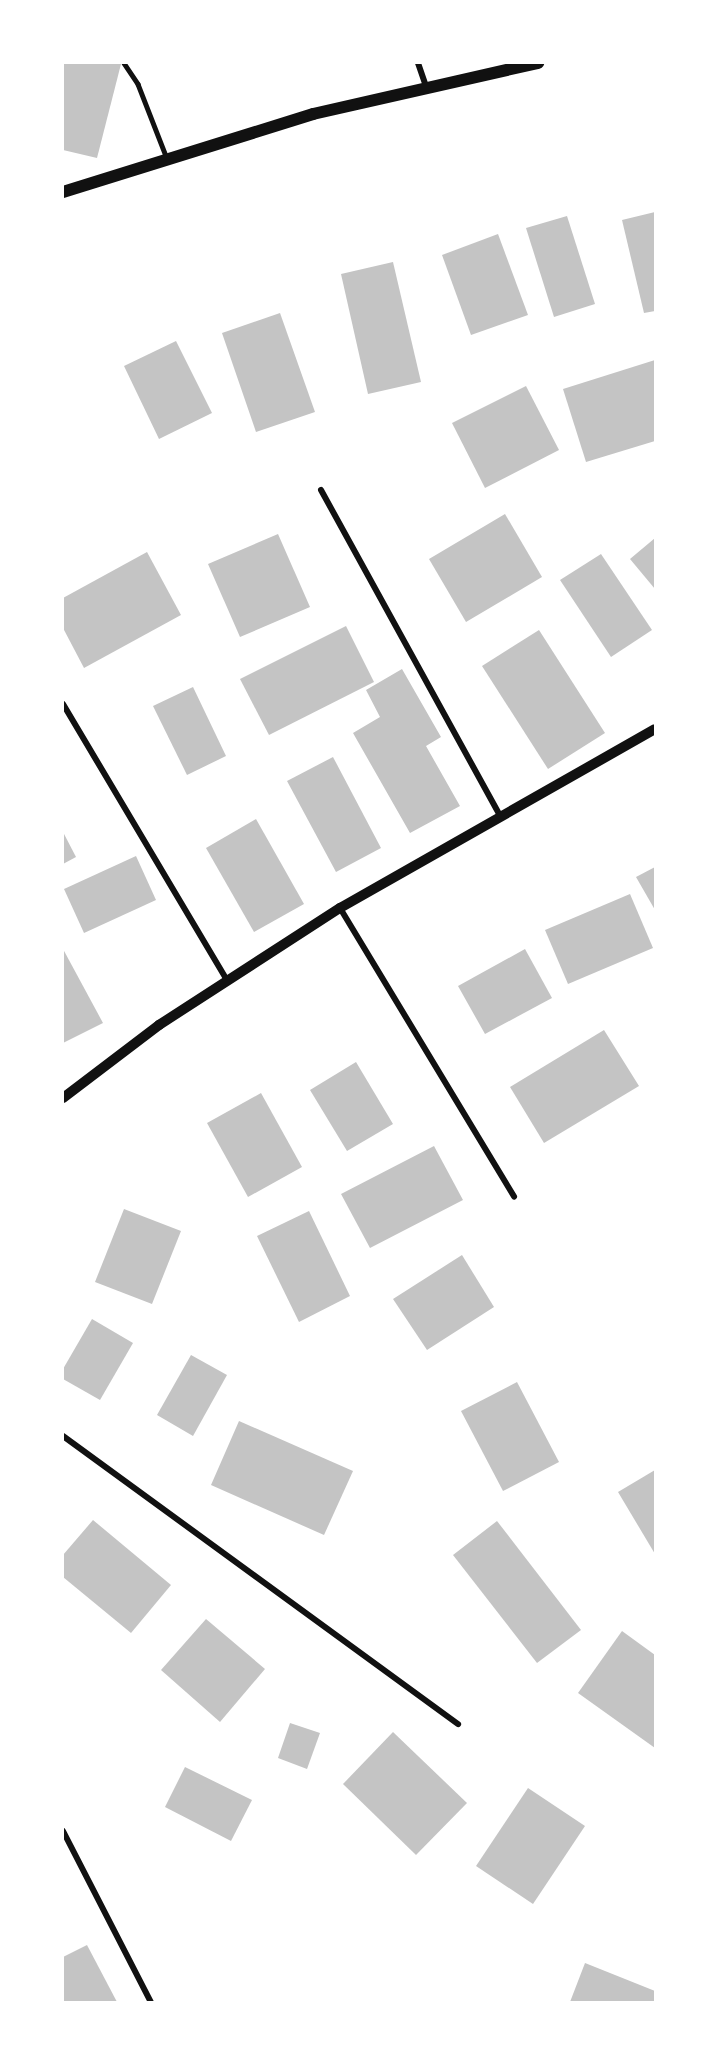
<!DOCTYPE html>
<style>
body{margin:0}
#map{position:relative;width:718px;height:2065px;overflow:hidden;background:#fff;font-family:Helvetica,sans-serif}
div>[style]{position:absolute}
.building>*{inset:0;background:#c4c4c4}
.service>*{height:4.5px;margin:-2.25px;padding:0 2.25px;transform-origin:2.25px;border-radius:2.25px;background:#111}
.minor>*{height:6px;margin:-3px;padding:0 3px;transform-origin:3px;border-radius:3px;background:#111}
.tertiary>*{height:10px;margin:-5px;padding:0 5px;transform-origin:5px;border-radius:5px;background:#111}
.secondary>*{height:12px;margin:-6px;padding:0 6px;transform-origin:6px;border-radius:6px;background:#111}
span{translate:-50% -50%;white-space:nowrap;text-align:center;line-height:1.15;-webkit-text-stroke:4.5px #fff;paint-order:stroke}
.frame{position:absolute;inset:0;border:64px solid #fff;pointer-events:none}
</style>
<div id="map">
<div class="building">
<i style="clip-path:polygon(63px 63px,121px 64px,97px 158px,63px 150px)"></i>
<i style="clip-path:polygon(655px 212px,655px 311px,644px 313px,622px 220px)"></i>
<i style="clip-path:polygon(567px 216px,595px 304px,554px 317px,526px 228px)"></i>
<i style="clip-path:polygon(498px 234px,528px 315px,471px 335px,442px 255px)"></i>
<i style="clip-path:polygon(393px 262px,421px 382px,368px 394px,341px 274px)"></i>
<i style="clip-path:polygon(280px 313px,315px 412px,256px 432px,222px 333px)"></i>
<i style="clip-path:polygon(176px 341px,212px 413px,159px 439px,124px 366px)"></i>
<i style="clip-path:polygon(655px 360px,655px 441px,586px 462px,563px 389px)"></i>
<i style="clip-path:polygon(526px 386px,559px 450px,485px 488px,452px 423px)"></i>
<i style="clip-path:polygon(505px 514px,542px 577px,466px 622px,429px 559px)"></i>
<i style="clip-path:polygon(278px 534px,310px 607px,240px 637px,208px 564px)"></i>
<i style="clip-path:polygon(655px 538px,655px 589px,630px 559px)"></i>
<i style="clip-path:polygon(147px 552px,181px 615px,84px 668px,63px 628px,63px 598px)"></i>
<i style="clip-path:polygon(601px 554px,652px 630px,611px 657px,560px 580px)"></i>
<i style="clip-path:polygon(346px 626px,374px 682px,269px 735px,240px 679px)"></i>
<i style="clip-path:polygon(539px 630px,605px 733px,548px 769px,482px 666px)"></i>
<i style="clip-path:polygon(402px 669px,441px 737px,426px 746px,460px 806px,410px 833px,353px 733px,380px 717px,366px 690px)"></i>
<i style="clip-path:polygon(193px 687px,226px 756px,187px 775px,153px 706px)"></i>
<i style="clip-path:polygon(333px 757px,381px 848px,336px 872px,287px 781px)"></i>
<i style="clip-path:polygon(256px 819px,304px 904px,254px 932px,206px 848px)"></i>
<i style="clip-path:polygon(63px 832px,76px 857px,63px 864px)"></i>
<i style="clip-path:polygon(136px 856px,156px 900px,84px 933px,64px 889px)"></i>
<i style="clip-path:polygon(655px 867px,655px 910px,636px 877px)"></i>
<i style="clip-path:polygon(630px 894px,653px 948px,568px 984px,545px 930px)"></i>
<i style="clip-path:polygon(63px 949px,103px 1023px,63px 1043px)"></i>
<i style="clip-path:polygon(525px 949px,552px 998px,485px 1034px,458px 986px)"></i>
<i style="clip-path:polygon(604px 1030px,639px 1086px,544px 1143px,510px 1087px)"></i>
<i style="clip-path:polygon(356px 1062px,393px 1124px,347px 1151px,310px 1090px)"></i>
<i style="clip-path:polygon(261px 1093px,302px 1167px,248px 1197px,207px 1123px)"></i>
<i style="clip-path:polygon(434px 1146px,463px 1200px,370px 1248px,341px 1194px)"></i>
<i style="clip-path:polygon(124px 1209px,181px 1231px,152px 1304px,95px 1282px)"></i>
<i style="clip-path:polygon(309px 1211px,350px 1296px,299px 1322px,257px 1236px)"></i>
<i style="clip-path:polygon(462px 1255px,494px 1307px,427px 1350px,393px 1299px)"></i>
<i style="clip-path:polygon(92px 1319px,133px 1343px,100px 1400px,63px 1379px,63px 1369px)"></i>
<i style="clip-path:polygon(191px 1355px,227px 1375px,193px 1436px,157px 1415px)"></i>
<i style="clip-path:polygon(517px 1382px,559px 1462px,503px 1491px,461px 1411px)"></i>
<i style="clip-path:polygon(239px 1421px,353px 1471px,324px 1535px,211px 1485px)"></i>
<i style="clip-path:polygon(655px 1470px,655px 1554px,618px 1492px)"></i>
<i style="clip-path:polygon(93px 1520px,171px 1585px,131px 1633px,63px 1577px,63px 1555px)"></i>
<i style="clip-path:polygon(497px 1521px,581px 1630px,537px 1663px,453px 1555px)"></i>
<i style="clip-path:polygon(206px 1619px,265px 1669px,220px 1722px,161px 1670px)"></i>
<i style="clip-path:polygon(622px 1631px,655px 1655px,655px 1748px,578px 1693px)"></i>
<i style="clip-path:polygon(290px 1723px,320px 1733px,307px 1769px,278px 1758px)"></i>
<i style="clip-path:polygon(393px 1732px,467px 1803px,416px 1855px,343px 1784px)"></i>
<i style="clip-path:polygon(185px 1767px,252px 1800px,231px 1841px,165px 1807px)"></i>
<i style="clip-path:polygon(528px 1788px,585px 1826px,533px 1904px,476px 1866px)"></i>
<i style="clip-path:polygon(87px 1945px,117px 2002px,63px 2002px,63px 1957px)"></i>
<i style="clip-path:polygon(585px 1963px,655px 1991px,655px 2002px,570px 2002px)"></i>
</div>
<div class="service">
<i style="left:124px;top:63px;width:25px;rotate:56deg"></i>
<i style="left:138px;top:84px;width:77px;rotate:68.7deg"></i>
</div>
<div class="minor">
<i style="left:418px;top:63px;width:24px;rotate:71deg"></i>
<i style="left:321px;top:490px;width:374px;rotate:61.2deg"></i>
<i style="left:63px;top:704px;width:323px;rotate:59.3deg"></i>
<i style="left:340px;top:908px;width:337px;rotate:58.9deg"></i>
<i style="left:63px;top:1436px;width:489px;rotate:36.1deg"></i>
<i style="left:63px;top:1831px;width:192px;rotate:62.8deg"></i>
</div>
<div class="tertiary">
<i style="left:63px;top:1098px;width:121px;rotate:-37.2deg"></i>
<i style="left:159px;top:1025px;width:216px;rotate:-32.9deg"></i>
<i style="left:340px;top:908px;width:362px;rotate:-29.6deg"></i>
</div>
<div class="secondary">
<i style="left:63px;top:192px;width:262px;rotate:-17.3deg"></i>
<i style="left:313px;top:114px;width:231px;rotate:-12.8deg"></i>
</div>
<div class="frame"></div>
</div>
